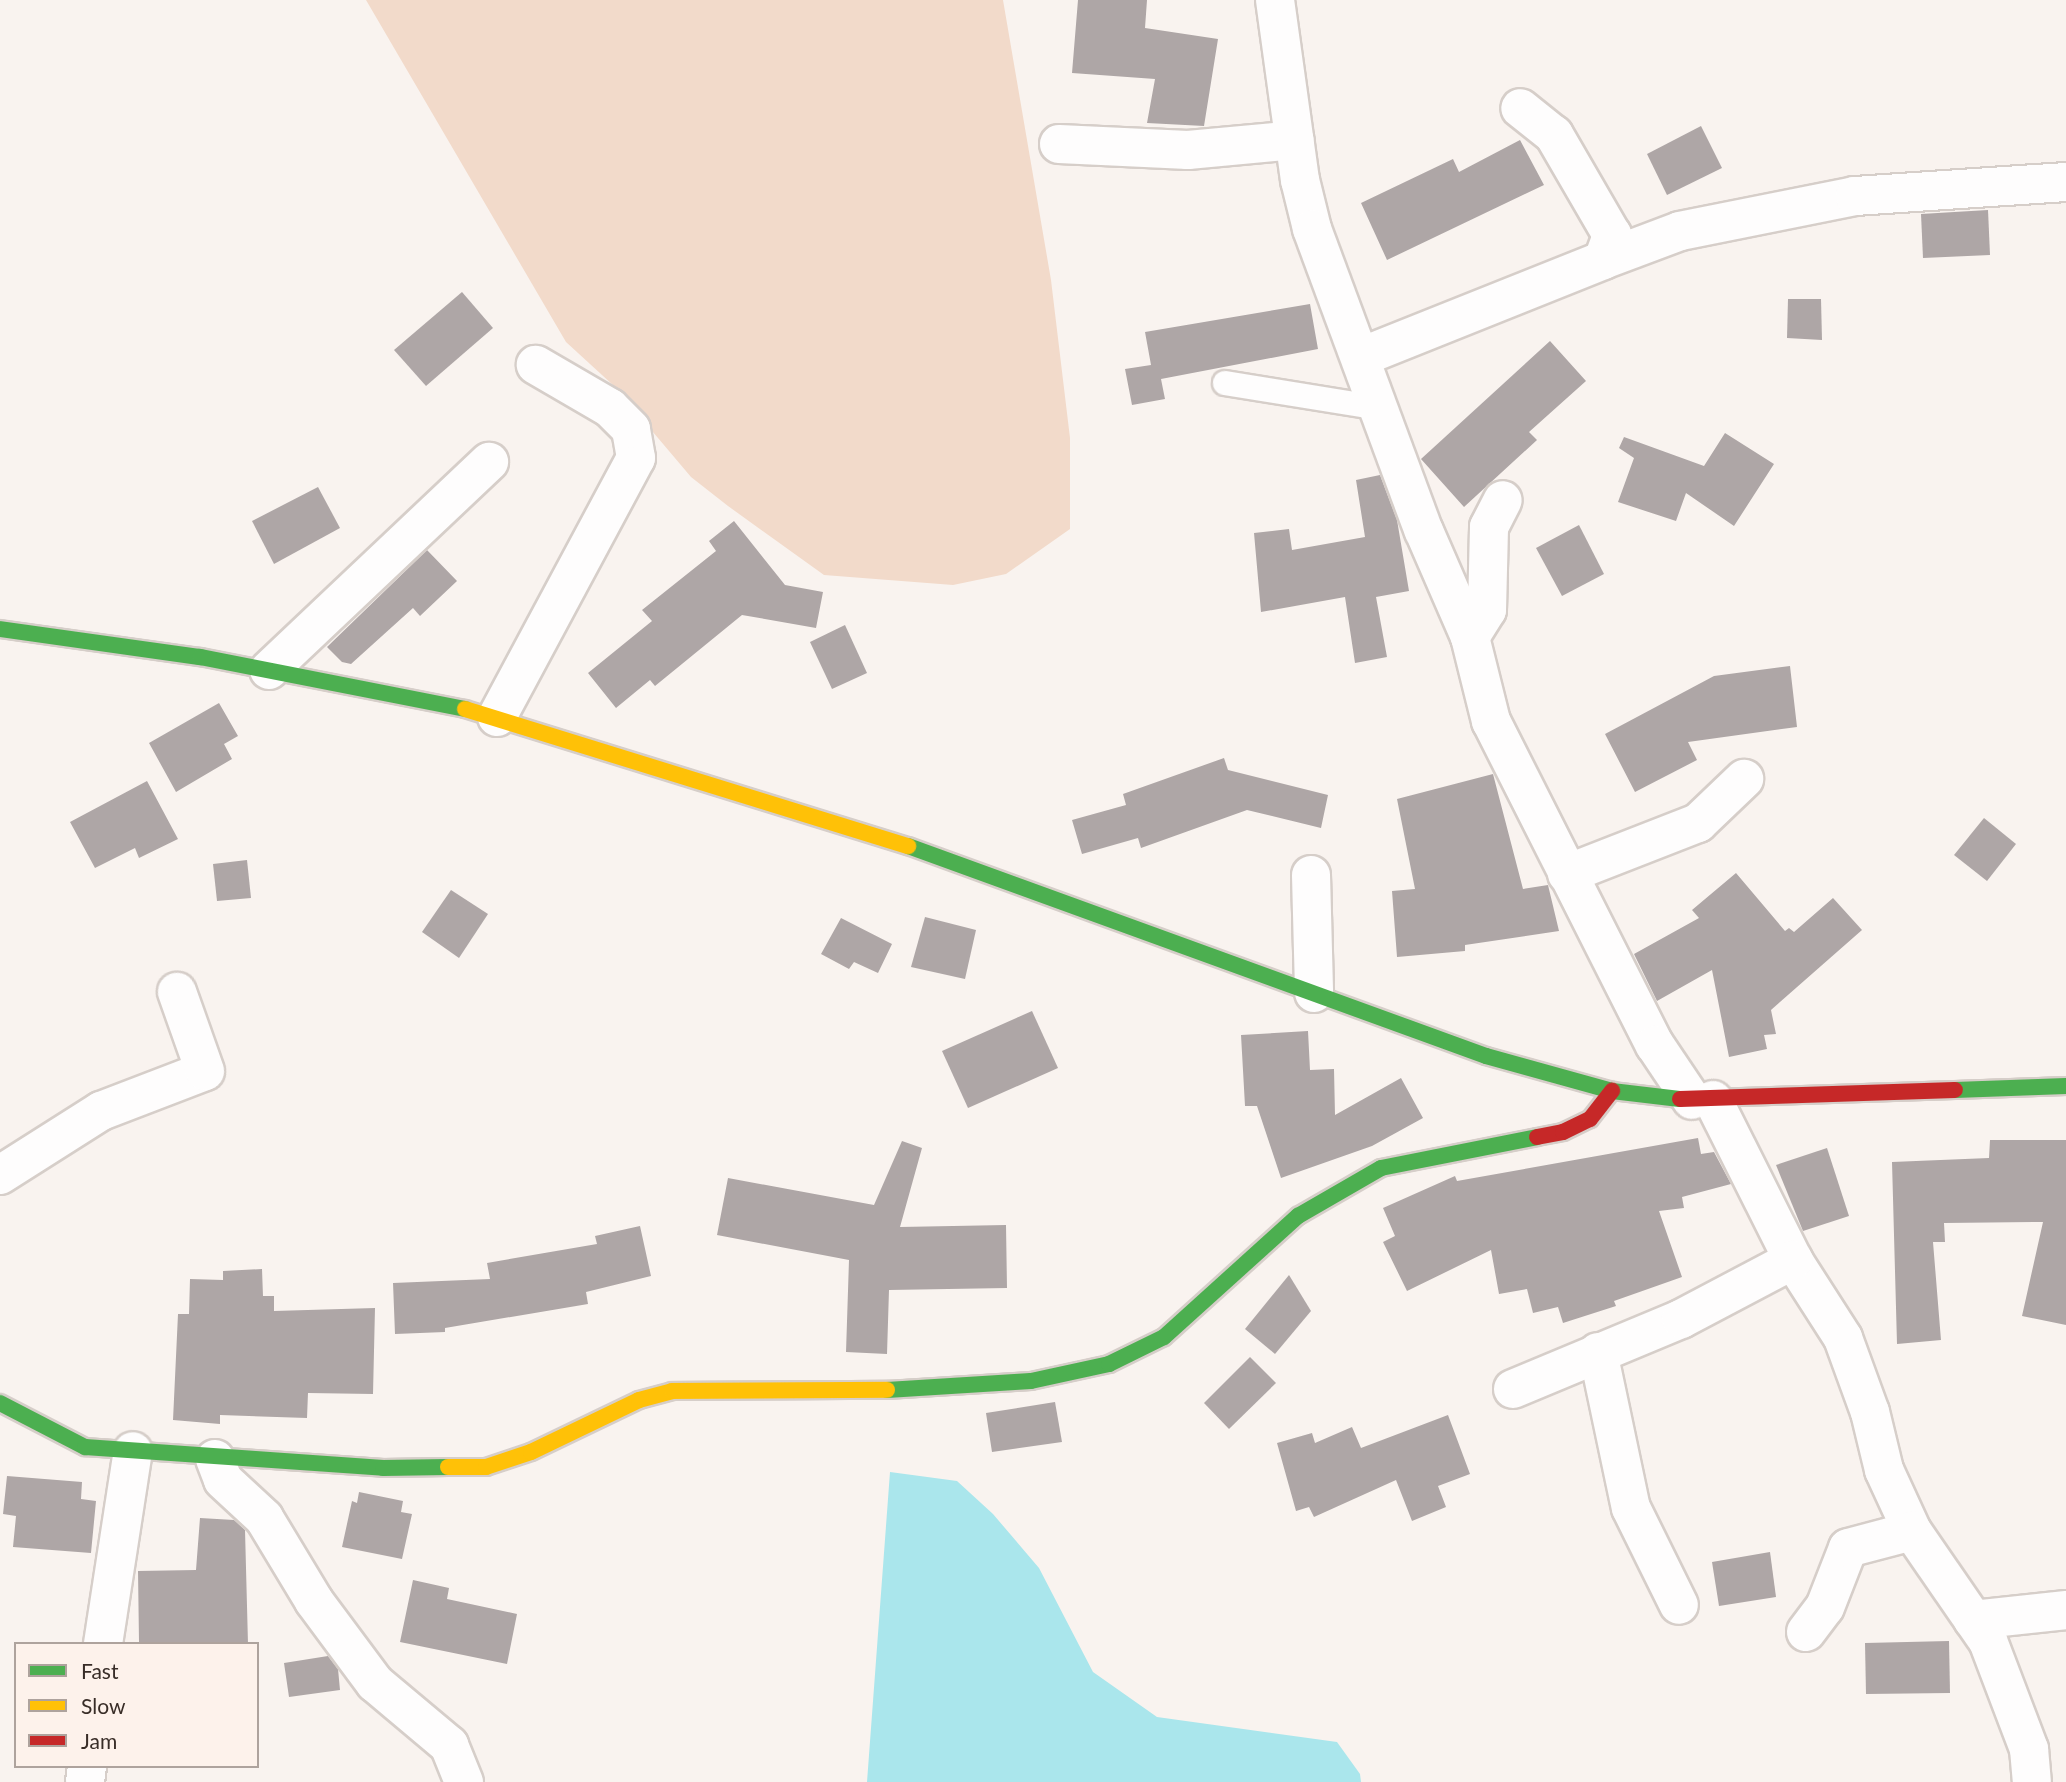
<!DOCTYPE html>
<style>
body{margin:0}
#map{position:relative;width:2066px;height:1782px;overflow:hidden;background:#f9f3ef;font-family:Lato,sans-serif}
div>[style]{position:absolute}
.green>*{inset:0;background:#f2daca}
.water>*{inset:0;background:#aae6ec}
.building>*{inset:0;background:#aea6a6}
.roads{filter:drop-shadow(2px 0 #d6cec9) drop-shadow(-2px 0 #d6cec9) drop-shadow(0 2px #d6cec9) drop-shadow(0 -2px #d6cec9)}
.lane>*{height:24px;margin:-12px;padding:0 12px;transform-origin:12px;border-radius:12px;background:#fefdfd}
.street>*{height:38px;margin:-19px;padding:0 19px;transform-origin:19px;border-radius:19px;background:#fefdfd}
.fast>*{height:16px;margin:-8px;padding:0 8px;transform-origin:8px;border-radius:8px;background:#4caf50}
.slow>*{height:16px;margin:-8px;padding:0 8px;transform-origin:8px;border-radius:8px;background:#ffc107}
.jam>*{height:16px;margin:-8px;padding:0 8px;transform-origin:8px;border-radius:8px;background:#c62828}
span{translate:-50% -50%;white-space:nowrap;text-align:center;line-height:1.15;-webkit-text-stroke:7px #fdf2eb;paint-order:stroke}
.legend{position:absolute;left:14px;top:1642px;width:245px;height:126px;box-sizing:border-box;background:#fdf2eb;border:2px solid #aea39d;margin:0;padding:9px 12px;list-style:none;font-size:21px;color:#382d27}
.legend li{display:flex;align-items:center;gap:14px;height:35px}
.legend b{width:35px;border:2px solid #aea39d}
</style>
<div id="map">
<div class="green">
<i style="clip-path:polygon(366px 0,1003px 0,1051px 280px,1070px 438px,1070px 529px,1006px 574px,953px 585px,824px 575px,728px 506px,691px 477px,614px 386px,566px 342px)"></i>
</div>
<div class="water">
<i style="clip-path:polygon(890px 1472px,957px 1481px,993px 1514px,1039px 1568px,1093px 1672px,1157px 1717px,1337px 1742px,1360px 1774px,1361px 1782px,867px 1782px)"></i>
</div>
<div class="building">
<i style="clip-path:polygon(1078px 0,1147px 0,1145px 28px,1218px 39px,1204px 126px,1147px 123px,1155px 79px,1072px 73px)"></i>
<i style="clip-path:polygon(1701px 126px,1722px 168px,1667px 195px,1647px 154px)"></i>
<i style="clip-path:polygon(1520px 140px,1544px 185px,1387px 260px,1361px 203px,1453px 159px,1459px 172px)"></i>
<i style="clip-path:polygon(1988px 210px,1990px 255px,1923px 258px,1921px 214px)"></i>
<i style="clip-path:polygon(462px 292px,493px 328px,426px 386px,394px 350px)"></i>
<i style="clip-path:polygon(1788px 299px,1821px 299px,1822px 340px,1787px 338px)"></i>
<i style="clip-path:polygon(1310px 304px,1318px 349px,1161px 379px,1165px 399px,1132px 405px,1125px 369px,1151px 365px,1145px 332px)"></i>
<i style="clip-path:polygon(1550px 341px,1586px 381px,1529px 432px,1537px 440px,1464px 507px,1421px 459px)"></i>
<i style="clip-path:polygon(1725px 433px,1774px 464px,1734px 526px,1686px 493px,1676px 521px,1618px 502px,1634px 458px,1619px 448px,1624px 437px,1704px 466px)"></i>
<i style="clip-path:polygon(1380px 475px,1397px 520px,1409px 591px,1376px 597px,1387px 657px,1355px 663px,1345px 597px,1261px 612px,1254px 533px,1289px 529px,1292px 550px,1365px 537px,1356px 480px)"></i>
<i style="clip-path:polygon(318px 487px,340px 528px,274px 564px,252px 521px)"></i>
<i style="clip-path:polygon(734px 521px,785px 585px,823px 592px,816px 628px,742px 615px,655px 686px,650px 680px,616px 708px,588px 673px,652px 621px,642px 610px,716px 551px,709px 541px)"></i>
<i style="clip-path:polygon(1579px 525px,1604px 574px,1562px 596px,1536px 548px)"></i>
<i style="clip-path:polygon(427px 550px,457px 581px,420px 616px,413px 608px,351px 664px,342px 662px,327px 647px)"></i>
<i style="clip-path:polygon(845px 625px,867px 673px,832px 689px,810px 642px)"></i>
<i style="clip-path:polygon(1790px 666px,1797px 727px,1688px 742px,1697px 760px,1635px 792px,1605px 734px,1714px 676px)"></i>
<i style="clip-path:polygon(219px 703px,238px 736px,224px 744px,232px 759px,176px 792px,149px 743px)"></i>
<i style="clip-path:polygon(1224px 758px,1228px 770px,1328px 795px,1321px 828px,1247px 810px,1141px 848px,1138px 838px,1082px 854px,1072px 820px,1126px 805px,1123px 794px)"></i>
<i style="clip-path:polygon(1493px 774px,1523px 889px,1548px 885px,1559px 931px,1465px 945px,1465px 951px,1397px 957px,1392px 891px,1415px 889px,1397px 799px)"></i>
<i style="clip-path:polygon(147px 781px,178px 839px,139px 858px,135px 848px,95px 868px,70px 822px)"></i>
<i style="clip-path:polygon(1984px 818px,2016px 844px,1987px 881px,1954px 855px)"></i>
<i style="clip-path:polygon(247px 860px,251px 898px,217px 901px,213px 864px)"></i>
<i style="clip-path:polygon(1736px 873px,1785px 931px,1789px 928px,1794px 932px,1833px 898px,1862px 930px,1771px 1010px,1776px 1034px,1764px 1035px,1767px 1049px,1729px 1057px,1712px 970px,1657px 1001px,1634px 954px,1699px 918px,1692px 910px)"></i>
<i style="clip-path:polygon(451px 890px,488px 914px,459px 958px,422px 932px)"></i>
<i style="clip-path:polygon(925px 917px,976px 930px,965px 979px,911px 967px)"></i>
<i style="clip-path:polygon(841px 918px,892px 944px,878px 973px,854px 962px,849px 969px,821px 954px)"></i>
<i style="clip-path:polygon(1032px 1011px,1058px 1068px,968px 1108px,942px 1051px)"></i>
<i style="clip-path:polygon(1308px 1031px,1310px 1070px,1334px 1069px,1335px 1115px,1401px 1078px,1423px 1118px,1372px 1146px,1281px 1178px,1257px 1106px,1245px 1106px,1241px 1035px)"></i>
<i style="clip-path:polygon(1698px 1138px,1701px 1154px,1714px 1152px,1731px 1184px,1682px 1197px,1684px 1208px,1659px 1211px,1682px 1277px,1614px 1301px,1616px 1306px,1563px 1323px,1558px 1307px,1533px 1313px,1527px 1289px,1499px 1294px,1491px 1250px,1407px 1291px,1383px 1242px,1395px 1236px,1383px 1208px,1455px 1176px,1457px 1181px)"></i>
<i style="clip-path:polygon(1990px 1140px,2066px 1140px,2066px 1325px,2022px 1316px,2043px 1222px,1944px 1223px,1945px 1242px,1933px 1242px,1941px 1340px,1897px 1344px,1892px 1162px,1989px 1158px)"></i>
<i style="clip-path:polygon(902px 1141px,922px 1148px,900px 1227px,1006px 1225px,1007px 1288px,889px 1290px,887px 1354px,846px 1352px,849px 1260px,717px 1235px,728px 1178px,874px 1205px)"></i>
<i style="clip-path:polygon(1827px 1148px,1849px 1216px,1803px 1231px,1776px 1165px)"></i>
<i style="clip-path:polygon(640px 1226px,651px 1276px,586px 1292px,588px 1304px,445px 1328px,445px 1332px,395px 1334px,393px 1283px,490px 1279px,487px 1263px,597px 1244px,595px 1236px)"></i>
<i style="clip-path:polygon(262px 1269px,263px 1296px,274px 1296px,274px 1311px,375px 1308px,373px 1394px,308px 1393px,307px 1418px,220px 1415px,220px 1424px,173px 1420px,178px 1314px,189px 1314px,190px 1279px,223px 1280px,223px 1271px)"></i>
<i style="clip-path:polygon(1289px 1275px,1311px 1311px,1275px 1354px,1245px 1329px)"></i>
<i style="clip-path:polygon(1250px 1357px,1276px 1383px,1229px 1429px,1204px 1403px)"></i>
<i style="clip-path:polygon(1055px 1402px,1062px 1442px,992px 1452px,986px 1413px)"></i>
<i style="clip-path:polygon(1448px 1415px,1470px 1474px,1438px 1486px,1446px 1507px,1412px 1521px,1396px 1480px,1314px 1517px,1309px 1507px,1296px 1511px,1277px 1443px,1312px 1433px,1315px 1443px,1352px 1427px,1361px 1448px)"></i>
<i style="clip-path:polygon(7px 1476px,82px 1482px,81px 1499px,96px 1501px,91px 1553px,13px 1547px,16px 1516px,3px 1514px)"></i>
<i style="clip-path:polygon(359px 1492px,403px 1501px,401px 1512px,412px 1514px,402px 1559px,342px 1547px,352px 1501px,357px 1503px)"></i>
<i style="clip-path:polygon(200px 1518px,234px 1520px,245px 1530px,248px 1644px,139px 1642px,138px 1571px,196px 1570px)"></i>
<i style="clip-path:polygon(1770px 1552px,1776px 1597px,1719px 1606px,1712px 1562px)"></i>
<i style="clip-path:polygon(413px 1580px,449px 1588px,447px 1599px,517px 1614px,507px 1664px,400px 1642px)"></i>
<i style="clip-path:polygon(1949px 1641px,1950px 1693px,1866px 1694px,1865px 1643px)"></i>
<i style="clip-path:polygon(328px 1656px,338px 1669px,340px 1690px,289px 1697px,284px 1663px)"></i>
</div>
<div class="roads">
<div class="lane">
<i style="left:1225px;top:383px;width:157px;rotate:9.2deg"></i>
</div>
<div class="street">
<i style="left:1275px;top:0;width:182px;rotate:82.1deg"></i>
<i style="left:1300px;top:180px;width:50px;rotate:76.2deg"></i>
<i style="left:1312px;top:229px;width:322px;rotate:69.7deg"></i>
<i style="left:1424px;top:531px;width:116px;rotate:66.5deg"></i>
<i style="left:1470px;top:637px;width:87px;rotate:76deg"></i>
<i style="left:1491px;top:721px;width:363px;rotate:63.2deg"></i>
<i style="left:1655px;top:1045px;width:66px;rotate:56.1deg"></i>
<i style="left:1059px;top:144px;width:129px;rotate:2.7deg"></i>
<i style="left:1188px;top:150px;width:107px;rotate:-5.3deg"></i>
<i style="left:1603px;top:260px;width:82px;rotate:-20.6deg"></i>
<i style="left:1680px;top:231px;width:178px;rotate:-11.3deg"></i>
<i style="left:1855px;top:196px;width:211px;rotate:-3.8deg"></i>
<i style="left:1361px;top:357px;width:261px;rotate:-21.8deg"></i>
<i style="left:1603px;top:260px;width:27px;rotate:-70deg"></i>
<i style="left:1612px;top:235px;width:116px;rotate:-120.1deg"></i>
<i style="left:1554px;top:135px;width:43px;rotate:-141.5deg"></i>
<i style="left:1470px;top:637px;width:32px;rotate:-58deg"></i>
<i style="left:1487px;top:610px;width:83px;rotate:-88.6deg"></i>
<i style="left:1489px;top:527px;width:30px;rotate:-63deg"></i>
<i style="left:269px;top:670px;width:303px;rotate:-43.4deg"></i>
<i style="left:497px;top:717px;width:294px;rotate:-61.8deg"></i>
<i style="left:636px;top:458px;width:29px;rotate:-100deg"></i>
<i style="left:631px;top:429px;width:30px;rotate:-135deg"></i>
<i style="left:610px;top:408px;width:86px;rotate:-149.8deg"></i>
<i style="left:1567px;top:874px;width:141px;rotate:-21.3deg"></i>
<i style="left:1698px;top:823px;width:64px;rotate:-43.7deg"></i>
<i style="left:1311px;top:875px;width:118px;rotate:88.5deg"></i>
<i style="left:1713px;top:1100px;width:179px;rotate:63.4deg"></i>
<i style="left:1793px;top:1260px;width:93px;rotate:57.3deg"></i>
<i style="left:1843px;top:1338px;width:79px;rotate:70deg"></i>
<i style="left:1870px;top:1412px;width:60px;rotate:76.4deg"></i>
<i style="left:1884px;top:1470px;width:67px;rotate:65.3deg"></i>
<i style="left:1912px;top:1531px;width:134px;rotate:55.4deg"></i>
<i style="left:1988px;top:1641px;width:116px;rotate:69.2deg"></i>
<i style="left:2029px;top:1749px;width:33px;rotate:85deg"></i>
<i style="left:0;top:1175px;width:120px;rotate:-32.4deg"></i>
<i style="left:101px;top:1111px;width:111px;rotate:-21deg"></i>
<i style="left:205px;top:1071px;width:84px;rotate:-109.5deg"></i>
<i style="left:1598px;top:1352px;width:159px;rotate:78.1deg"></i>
<i style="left:1631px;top:1508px;width:108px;rotate:63.7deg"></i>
<i style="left:1513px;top:1389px;width:182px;rotate:-22.6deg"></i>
<i style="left:1681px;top:1319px;width:127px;rotate:-27.8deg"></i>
<i style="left:215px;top:1459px;width:22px;rotate:69deg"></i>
<i style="left:223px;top:1480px;width:56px;rotate:42.8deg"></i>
<i style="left:264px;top:1518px;width:97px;rotate:58.9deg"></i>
<i style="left:314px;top:1601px;width:102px;rotate:53.4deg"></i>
<i style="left:375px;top:1683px;width:97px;rotate:40deg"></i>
<i style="left:449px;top:1745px;width:40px;rotate:68deg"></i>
<i style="left:1973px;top:1620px;width:94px;rotate:-6.1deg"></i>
<i style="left:1806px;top:1632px;width:31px;rotate:-53deg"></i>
<i style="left:1825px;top:1607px;width:63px;rotate:-68.7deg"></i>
<i style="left:1848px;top:1548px;width:66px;rotate:-14.9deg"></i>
<i style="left:103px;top:1644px;width:195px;rotate:-81.2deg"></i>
<i style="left:85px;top:1782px;width:16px;rotate:-83deg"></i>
</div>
<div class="fast">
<i style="left:0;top:629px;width:202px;rotate:8deg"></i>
<i style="left:200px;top:657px;width:270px;rotate:11.1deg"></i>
<i style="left:908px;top:846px;width:615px;rotate:19.97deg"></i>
<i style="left:1486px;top:1056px;width:131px;rotate:15.5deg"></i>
<i style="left:1612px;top:1091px;width:68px;rotate:6.7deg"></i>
<i style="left:1955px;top:1090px;width:111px;rotate:-2.1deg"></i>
<i style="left:887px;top:1390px;width:144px;rotate:-3.6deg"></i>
<i style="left:1031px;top:1381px;width:80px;rotate:-12.3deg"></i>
<i style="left:1109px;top:1364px;width:61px;rotate:-26.1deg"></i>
<i style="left:1164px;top:1337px;width:181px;rotate:-42.1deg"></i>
<i style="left:1298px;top:1216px;width:96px;rotate:-30deg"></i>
<i style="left:1381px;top:1168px;width:159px;rotate:-11.2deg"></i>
<i style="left:0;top:1403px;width:96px;rotate:27.4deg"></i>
<i style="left:85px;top:1447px;width:299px;rotate:4deg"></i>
<i style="left:383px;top:1468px;width:65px;rotate:-0.9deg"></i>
</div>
<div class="slow">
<i style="left:465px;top:709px;width:464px;rotate:17.2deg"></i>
<i style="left:448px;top:1467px;width:38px"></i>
<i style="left:486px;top:1467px;width:47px;rotate:-18.4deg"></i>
<i style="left:531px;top:1452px;width:120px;rotate:-25.7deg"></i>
<i style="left:639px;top:1400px;width:34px;rotate:-15deg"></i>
<i style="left:672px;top:1391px;width:215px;rotate:-0.3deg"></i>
</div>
<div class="jam">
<i style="left:1680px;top:1099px;width:275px;rotate:-1.9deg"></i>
<i style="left:1537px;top:1137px;width:26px;rotate:-11deg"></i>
<i style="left:1563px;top:1132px;width:30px;rotate:-26deg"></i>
<i style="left:1590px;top:1119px;width:36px;rotate:-52deg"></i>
</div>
</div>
<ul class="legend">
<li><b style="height:9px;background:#4caf50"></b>Fast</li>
<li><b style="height:9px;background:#ffc107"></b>Slow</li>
<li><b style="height:9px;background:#c62828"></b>Jam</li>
</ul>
</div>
